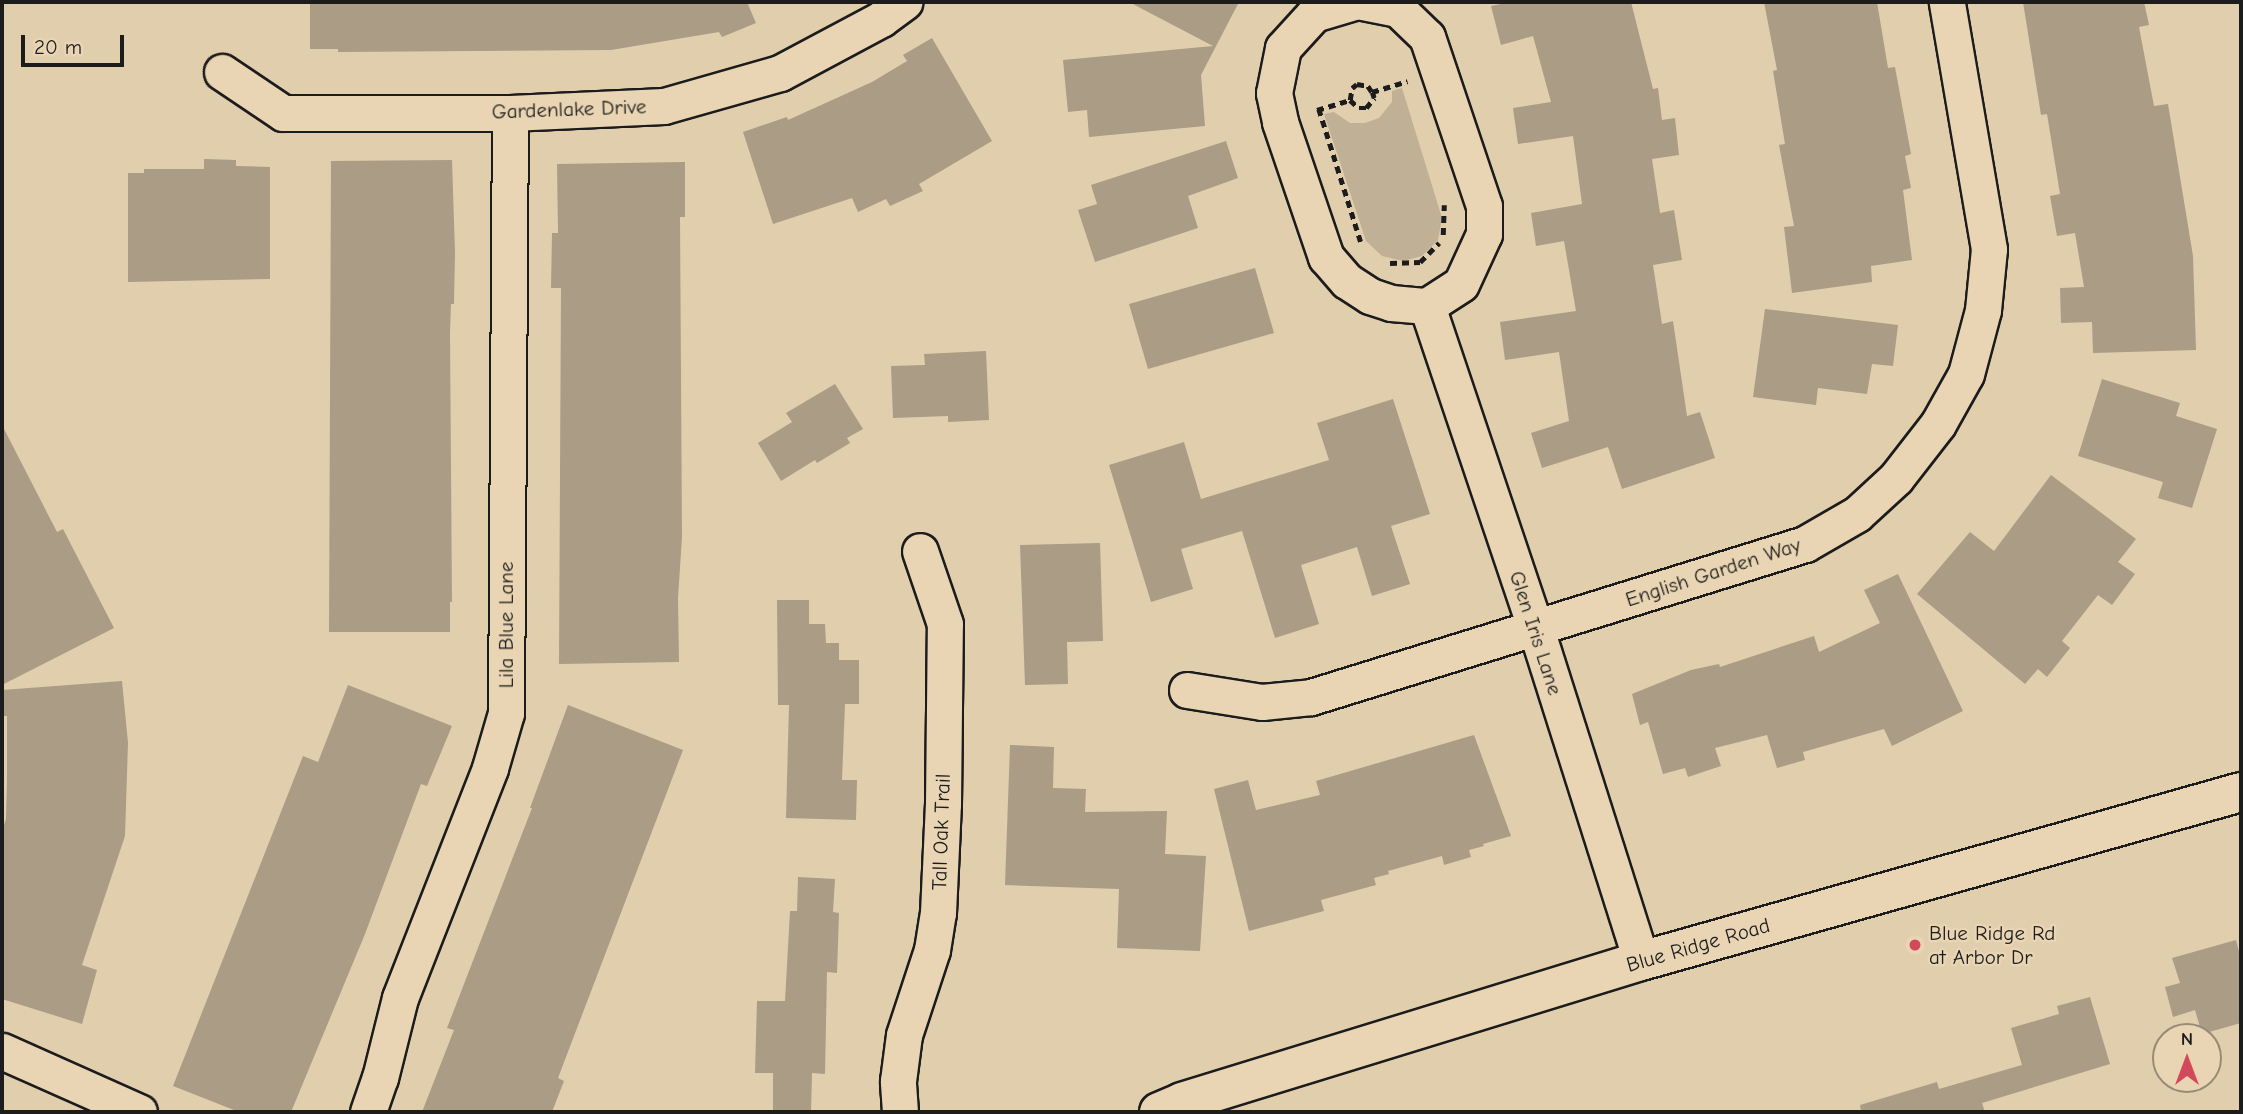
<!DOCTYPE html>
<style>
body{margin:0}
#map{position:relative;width:2243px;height:1114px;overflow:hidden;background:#e1cead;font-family:"Comic Neue",sans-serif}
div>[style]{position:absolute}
.green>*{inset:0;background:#c0b095}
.building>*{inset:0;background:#aa9c85}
.path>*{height:4.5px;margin-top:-2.25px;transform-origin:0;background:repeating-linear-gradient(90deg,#1c1c1c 0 7px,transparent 0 12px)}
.roads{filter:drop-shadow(2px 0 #1c1c1c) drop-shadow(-2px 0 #1c1c1c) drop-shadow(0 2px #1c1c1c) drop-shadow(0 -2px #1c1c1c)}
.minor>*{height:35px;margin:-17.5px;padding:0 17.5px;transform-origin:17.5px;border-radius:17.5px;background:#e9d5b3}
.major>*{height:38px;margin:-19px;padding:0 19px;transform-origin:19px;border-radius:19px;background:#e9d5b3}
.dots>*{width:19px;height:19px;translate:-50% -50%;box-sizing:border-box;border:4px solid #e9d5b3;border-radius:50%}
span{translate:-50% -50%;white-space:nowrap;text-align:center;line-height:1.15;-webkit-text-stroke:5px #e9d5b3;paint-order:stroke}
.street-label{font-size:21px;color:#1c1c1c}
.poi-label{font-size:21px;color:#1c1c1c}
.left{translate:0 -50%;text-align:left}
.frame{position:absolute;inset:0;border:4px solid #1c1c1c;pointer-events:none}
.north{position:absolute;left:2152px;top:1023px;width:70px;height:70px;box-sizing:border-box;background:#e9d5b3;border:2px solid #978b77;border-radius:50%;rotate:0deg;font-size:19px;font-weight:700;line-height:28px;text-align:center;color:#1c1c1c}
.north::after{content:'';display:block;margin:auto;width:24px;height:32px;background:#d1495b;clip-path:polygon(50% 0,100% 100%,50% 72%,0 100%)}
.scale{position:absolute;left:21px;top:35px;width:103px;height:32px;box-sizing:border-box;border:4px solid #1c1c1c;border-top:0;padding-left:9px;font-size:21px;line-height:24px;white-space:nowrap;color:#1c1c1c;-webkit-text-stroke:5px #e9d5b3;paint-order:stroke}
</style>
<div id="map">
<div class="green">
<i style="clip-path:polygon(1402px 88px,1442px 218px,1438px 240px,1422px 256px,1403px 261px,1382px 256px,1366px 241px,1324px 114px,1334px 112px,1350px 123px,1365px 123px,1379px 118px,1392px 102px,1392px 91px)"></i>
</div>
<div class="building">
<i style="clip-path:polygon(310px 2px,747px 2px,756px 23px,722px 37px,719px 32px,611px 50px,338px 52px,338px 49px,310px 49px)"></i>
<i style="clip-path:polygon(1129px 2px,1239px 2px,1201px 75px,1205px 126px,1089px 137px,1087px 110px,1068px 112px,1063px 60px,1213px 46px)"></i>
<i style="clip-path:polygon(1510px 2px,1631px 2px,1653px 89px,1658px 88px,1662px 120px,1675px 118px,1679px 155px,1652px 159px,1660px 213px,1674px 210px,1682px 260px,1653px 265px,1662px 324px,1673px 321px,1687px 416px,1700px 412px,1715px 458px,1622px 489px,1608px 447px,1542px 468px,1531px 433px,1569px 421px,1559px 352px,1505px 360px,1500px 322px,1576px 311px,1564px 241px,1536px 246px,1531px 213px,1582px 204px,1573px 136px,1518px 144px,1513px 108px,1551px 102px,1533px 36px,1501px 45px,1491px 6px)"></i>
<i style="clip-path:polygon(1764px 2px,1877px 2px,1888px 68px,1895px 67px,1911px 154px,1905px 156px,1911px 188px,1903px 190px,1912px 260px,1871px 266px,1872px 282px,1792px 293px,1784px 227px,1794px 226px,1779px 145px,1785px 144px,1773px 71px,1777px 70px)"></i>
<i style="clip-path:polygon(2023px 2px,2144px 2px,2149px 25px,2139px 27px,2154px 106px,2168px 104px,2193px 256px,2196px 350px,2093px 353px,2092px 322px,2061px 323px,2060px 288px,2084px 287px,2075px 233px,2057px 236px,2050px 196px,2060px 194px,2047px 114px,2041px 115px)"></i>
<i style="clip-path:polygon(932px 38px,992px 141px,919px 184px,923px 191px,890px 206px,886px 199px,858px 212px,852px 198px,773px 224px,743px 132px,787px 117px,788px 120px,872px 82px,907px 61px,903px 55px)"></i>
<i style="clip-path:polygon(1226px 141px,1238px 178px,1188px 196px,1198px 228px,1095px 262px,1078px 210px,1097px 204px,1091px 185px)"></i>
<i style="clip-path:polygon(204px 159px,236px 160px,236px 166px,270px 167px,270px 279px,128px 282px,128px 173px,144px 173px,144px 169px,204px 169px)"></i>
<i style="clip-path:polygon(452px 160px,455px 253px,454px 304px,451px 304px,450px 333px,452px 602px,450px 602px,450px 632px,329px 632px,331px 161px)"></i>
<i style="clip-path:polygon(685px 162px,685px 217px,680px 217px,682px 537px,678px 598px,679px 662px,559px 664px,561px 288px,551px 288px,552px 233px,558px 233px,557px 164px)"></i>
<i style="clip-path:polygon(1255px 268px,1274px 333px,1148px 369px,1129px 304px)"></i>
<i style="clip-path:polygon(1765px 309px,1898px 325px,1893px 366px,1872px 364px,1867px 394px,1818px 388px,1816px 405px,1753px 397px)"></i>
<i style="clip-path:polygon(986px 351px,989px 420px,948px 422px,948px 416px,893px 418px,891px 366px,925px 365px,924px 354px)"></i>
<i style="clip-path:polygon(2102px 379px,2180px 403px,2176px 416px,2217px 429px,2192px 508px,2158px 498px,2163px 482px,2078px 456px)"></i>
<i style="clip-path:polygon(835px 384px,863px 429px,847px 438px,850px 443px,817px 463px,815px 460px,781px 481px,758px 443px,792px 422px,786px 413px)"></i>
<i style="clip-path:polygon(1393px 399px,1430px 514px,1391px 526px,1410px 584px,1372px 596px,1357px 547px,1301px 565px,1319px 624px,1275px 638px,1242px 531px,1181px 549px,1193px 589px,1151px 602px,1109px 465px,1184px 442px,1201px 499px,1329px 460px,1317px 423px)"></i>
<i style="clip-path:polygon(2px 425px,57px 532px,63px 529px,114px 628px,2px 685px)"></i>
<i style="clip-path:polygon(2051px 475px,2136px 539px,2118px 562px,2135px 574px,2112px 605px,2098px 595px,2062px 641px,2070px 648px,2047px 677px,2038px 669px,2025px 684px,1917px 594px,1970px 532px,1994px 551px)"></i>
<i style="clip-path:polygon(1100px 543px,1103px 641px,1067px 642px,1068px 684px,1025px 685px,1020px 545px)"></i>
<i style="clip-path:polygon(1898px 574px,1963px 711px,1892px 746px,1884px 729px,1803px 752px,1805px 760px,1777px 768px,1767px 735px,1715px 748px,1721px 766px,1688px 777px,1685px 768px,1663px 774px,1648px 722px,1640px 725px,1632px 694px,1691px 670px,1719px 664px,1720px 667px,1814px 636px,1819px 652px,1880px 623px,1864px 590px)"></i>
<i style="clip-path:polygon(777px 600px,809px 600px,809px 624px,825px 624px,826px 643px,839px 643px,839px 660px,859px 660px,859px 704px,845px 704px,842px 780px,857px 780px,856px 820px,786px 818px,789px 705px,778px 705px)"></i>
<i style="clip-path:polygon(122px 681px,128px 743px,125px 836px,82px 965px,97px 970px,82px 1024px,2px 999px,2px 830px,6px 819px,7px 779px,7px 716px,2px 716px,2px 690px)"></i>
<i style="clip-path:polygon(348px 685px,452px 726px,427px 786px,421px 784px,365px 934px,291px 1112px,239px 1112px,173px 1086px,303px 756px,318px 762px)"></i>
<i style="clip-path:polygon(568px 705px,683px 750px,558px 1078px,564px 1081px,552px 1112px,422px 1112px,454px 1030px,447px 1028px,532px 808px,530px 808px)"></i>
<i style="clip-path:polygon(1474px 735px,1511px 836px,1483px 844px,1484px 846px,1469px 850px,1471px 857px,1444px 865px,1442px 856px,1388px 871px,1389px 874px,1374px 878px,1376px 885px,1321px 900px,1324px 911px,1249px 931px,1214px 789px,1248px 780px,1256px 810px,1320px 795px,1316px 781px)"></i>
<i style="clip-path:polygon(1010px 745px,1054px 747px,1053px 788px,1086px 789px,1085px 812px,1167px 811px,1165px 854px,1206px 856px,1200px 951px,1117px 948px,1119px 889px,1005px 885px)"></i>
<i style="clip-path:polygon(798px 877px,835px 879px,833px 912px,839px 913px,837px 973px,827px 972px,825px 1074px,812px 1073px,811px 1112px,773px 1112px,773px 1073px,755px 1073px,757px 1001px,785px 1001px,790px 911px,797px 911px)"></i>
<i style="clip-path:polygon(2236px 940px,2241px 959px,2241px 1023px,2202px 1034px,2195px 1010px,2173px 1017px,2165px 987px,2180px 983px,2172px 958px)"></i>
<i style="clip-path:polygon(2090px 997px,2110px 1064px,1982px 1103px,1985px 1112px,1861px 1112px,1860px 1105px,1937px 1082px,1939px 1089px,2022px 1065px,2011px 1028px,2059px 1014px,2057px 1006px)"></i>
</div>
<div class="path">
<i style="left:1350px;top:100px;width:12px;rotate:-81deg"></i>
<i style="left:1352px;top:88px;width:6px;rotate:-39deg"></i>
<i style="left:1357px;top:84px;width:11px;rotate:10deg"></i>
<i style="left:1368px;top:86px;width:7px;rotate:56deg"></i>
<i style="left:1319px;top:109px;width:139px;rotate:72.5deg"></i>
<i style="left:1317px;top:110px;width:34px;rotate:-17deg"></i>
<i style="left:1350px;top:100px;width:12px;rotate:42deg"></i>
<i style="left:1359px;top:108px;width:7px"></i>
<i style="left:1366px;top:108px;width:13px;rotate:-51deg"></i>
<i style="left:1374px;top:98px;width:6px;rotate:-108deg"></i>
<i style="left:1372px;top:92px;width:37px;rotate:-17deg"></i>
<i style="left:1443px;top:235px;width:30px;rotate:-88deg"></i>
<i style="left:1390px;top:263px;width:30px;rotate:-2deg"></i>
<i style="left:1420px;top:262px;width:27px;rotate:-45deg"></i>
</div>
<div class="roads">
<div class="minor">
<i style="left:1354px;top:2px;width:42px;rotate:163.3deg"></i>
<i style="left:1314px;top:14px;width:46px;rotate:132.4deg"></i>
<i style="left:1283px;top:48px;width:46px;rotate:101.3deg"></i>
<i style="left:1274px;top:93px;width:30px;rotate:78deg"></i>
<i style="left:1280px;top:122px;width:143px;rotate:71.2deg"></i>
<i style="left:1326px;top:257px;width:32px;rotate:49deg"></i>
<i style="left:1347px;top:281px;width:27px;rotate:33deg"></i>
<i style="left:1370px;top:296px;width:22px;rotate:18deg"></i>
<i style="left:1391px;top:303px;width:36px;rotate:5deg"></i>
<i style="left:1427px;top:306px;width:40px;rotate:-32.9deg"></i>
<i style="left:1461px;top:284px;width:55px;rotate:-65.3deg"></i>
<i style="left:1484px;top:234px;width:28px;rotate:-90deg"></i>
<i style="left:1484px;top:206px;width:178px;rotate:-108.6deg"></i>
<i style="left:1427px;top:37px;width:40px;rotate:-136deg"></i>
<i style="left:1398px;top:9px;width:36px;rotate:-169deg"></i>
<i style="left:222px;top:72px;width:73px;rotate:33.9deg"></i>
<i style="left:283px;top:113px;width:227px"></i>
<i style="left:510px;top:113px;width:154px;rotate:-2.6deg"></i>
<i style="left:664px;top:106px;width:121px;rotate:-15.9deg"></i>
<i style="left:780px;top:73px;width:115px;rotate:-28.1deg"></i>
<i style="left:881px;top:19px;width:29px;rotate:-36deg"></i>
<i style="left:1427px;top:306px;width:341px;rotate:71.4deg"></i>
<i style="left:1536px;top:629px;width:348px;rotate:72.4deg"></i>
<i style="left:1187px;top:690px;width:76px;rotate:9.1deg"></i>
<i style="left:1262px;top:702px;width:49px;rotate:-5.8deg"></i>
<i style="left:1311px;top:697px;width:517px;rotate:-17.21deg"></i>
<i style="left:1805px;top:544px;width:60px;rotate:-30deg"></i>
<i style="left:1857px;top:514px;width:53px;rotate:-42.7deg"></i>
<i style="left:1896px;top:478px;width:68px;rotate:-52.1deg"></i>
<i style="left:1938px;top:424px;width:57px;rotate:-60.8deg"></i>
<i style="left:1966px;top:374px;width:66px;rotate:-75.1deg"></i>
<i style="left:1983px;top:310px;width:61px;rotate:-84.4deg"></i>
<i style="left:1989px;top:249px;width:251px;rotate:-99.7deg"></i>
<i style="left:2px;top:1051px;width:150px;rotate:24deg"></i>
<i style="left:368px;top:1112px;width:36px;rotate:-71deg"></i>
<i style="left:380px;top:1078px;width:82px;rotate:-76deg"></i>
<i style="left:400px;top:998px;width:247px;rotate:-68.6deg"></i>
<i style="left:490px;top:768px;width:57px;rotate:-73.8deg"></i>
<i style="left:506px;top:713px;width:600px;rotate:-89.62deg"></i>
<i style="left:900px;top:1112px;width:31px;rotate:-94deg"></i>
<i style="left:898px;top:1081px;width:46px;rotate:-82.6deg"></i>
<i style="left:904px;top:1035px;width:89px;rotate:-71.8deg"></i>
<i style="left:932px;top:950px;width:37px;rotate:-81deg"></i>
<i style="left:938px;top:913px;width:109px;rotate:-87.4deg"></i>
<i style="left:943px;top:804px;width:180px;rotate:-89.4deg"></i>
<i style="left:945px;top:624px;width:77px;rotate:-108.9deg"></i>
</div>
<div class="major">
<i style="left:1159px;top:1112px;width:25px;rotate:-23deg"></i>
<i style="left:1182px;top:1102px;width:480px;rotate:-17.1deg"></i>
<i style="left:1641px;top:961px;width:623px;rotate:-15.73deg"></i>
</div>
</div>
<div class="dots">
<i style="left:1915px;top:945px;background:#d1495b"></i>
</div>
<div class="street-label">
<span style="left:569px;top:109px;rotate:-2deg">Gardenlake Drive</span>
<span style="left:1713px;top:572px;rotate:-18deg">English Garden Way</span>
<span style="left:506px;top:625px;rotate:-90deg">Lila Blue Lane</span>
<span style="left:1536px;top:633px;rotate:72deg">Glen Iris Lane</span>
<span style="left:941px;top:832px;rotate:-88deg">Tall Oak Trail</span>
<span style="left:1698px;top:945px;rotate:-16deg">Blue Ridge Road</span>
</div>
<div class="poi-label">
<span class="left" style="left:1929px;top:945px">Blue Ridge Rd<br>at Arbor Dr</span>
</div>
<div class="frame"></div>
<div class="north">N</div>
<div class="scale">20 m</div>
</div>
